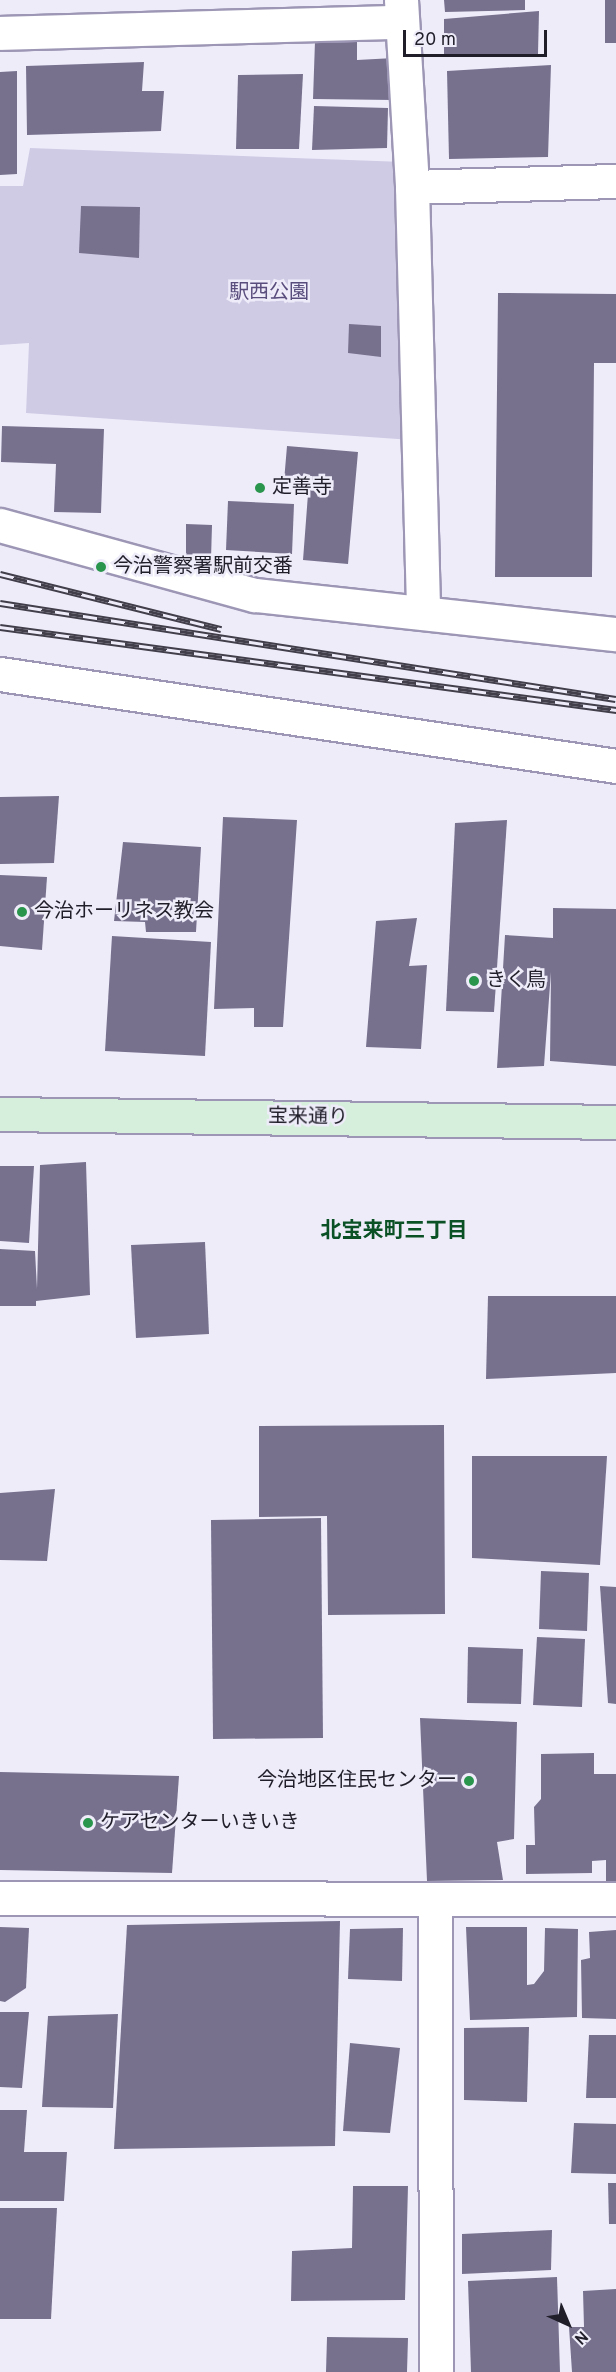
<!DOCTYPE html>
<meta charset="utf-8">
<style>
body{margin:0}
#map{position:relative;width:616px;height:2372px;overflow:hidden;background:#efecfa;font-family:Overpass,"Noto Sans JP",sans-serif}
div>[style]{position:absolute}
.green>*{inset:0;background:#d0cbe5}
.building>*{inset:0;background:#77718e}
.roads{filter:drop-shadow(2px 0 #9d97b5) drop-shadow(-2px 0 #9d97b5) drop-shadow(0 2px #9d97b5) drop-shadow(0 -2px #9d97b5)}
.street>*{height:33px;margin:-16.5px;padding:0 16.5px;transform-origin:16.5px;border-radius:16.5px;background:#fff}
.secondary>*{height:33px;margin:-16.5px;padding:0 16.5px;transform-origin:16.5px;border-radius:16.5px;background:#d6efdc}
.rail>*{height:7px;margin-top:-3.5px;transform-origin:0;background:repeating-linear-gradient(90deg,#efecfa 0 14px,#423f4b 0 28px);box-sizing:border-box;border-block:2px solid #423f4b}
.dots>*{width:16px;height:16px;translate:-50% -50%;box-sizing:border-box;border:3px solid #efecfa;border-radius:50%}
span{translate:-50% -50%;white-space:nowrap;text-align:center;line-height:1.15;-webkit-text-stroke:5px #efecfa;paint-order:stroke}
.park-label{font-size:20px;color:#594d7d}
.poi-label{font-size:20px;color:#201e29}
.left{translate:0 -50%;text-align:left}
.right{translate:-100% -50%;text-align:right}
.street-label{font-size:20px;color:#201e29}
.neighbourhood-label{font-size:21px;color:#0a5225;font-weight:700}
.north{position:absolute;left:538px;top:2294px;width:60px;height:60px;-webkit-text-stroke:4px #efecfa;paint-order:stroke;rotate:136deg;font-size:16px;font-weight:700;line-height:24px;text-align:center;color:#201e29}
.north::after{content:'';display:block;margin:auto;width:21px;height:27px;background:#201e29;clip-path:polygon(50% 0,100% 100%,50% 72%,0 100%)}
.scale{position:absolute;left:403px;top:30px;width:144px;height:27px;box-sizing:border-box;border:3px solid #201e29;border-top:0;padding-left:8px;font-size:18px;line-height:21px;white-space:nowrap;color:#201e29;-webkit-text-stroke:4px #efecfa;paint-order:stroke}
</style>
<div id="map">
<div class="green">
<i style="clip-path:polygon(30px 148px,404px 162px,412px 440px,26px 413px,29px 343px,0 345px,0 186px,23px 186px)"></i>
</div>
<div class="building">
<i style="clip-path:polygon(444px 0,525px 0,525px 10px,445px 12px)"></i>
<i style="clip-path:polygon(605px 0,616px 0,616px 43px,605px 43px)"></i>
<i style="clip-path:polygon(539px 11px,538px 54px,444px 57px,444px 19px)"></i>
<i style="clip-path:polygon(357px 40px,357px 60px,394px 58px,393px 100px,313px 99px,315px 41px)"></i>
<i style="clip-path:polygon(144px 62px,142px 91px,164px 91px,161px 131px,27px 135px,26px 66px)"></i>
<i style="clip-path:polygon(551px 65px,548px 157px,449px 159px,447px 71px)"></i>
<i style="clip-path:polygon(17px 71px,17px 174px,0 175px,0 72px)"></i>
<i style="clip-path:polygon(303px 74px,299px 149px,236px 149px,238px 75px)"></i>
<i style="clip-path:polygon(314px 106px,388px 108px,387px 148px,312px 150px)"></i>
<i style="clip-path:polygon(81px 206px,140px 207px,139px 258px,79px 253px)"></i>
<i style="clip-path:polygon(498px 293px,616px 294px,616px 363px,594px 363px,592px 577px,495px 577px)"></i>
<i style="clip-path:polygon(349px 324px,381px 326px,381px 357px,348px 353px)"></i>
<i style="clip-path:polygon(2px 426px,104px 429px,101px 513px,54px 512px,56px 464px,1px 462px)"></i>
<i style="clip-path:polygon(287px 446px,358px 452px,348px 564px,303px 560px,308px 494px,283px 493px)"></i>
<i style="clip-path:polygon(228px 501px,294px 504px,292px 554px,226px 550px)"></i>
<i style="clip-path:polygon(186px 524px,212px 525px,211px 559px,186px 559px)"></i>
<i style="clip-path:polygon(59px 796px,54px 863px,0 864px,0 797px)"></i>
<i style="clip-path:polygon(223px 817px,297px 820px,283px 1027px,254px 1027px,254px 1008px,214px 1009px)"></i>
<i style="clip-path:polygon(507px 820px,494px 1012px,446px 1011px,455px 823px)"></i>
<i style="clip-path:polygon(123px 842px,201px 847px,196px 932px,146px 932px,145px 922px,114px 921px)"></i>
<i style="clip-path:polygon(0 875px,47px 877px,42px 950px,0 946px)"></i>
<i style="clip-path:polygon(553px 908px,616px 909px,616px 1066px,550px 1061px,551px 972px,544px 1066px,497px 1068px,505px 935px,553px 938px)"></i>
<i style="clip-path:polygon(417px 918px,409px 966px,427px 965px,421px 1049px,366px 1047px,376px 921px)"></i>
<i style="clip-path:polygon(112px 936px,211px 942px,205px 1056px,105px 1051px)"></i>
<i style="clip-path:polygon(86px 1162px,90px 1295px,36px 1301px,36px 1306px,0 1306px,0 1249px,35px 1251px,37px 1289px,40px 1165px)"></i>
<i style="clip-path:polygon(0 1166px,34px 1166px,29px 1243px,0 1241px)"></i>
<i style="clip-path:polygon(205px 1242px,209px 1334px,136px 1338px,131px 1245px)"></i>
<i style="clip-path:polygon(488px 1296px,616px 1296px,616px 1373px,486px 1379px)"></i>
<i style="clip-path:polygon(444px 1425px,445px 1614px,328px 1615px,327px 1516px,259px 1517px,259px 1426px)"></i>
<i style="clip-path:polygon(472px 1456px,607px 1456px,600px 1565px,472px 1558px)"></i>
<i style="clip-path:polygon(55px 1489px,47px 1561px,0 1560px,0 1493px)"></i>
<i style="clip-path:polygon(321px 1518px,323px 1738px,213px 1739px,211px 1520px)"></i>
<i style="clip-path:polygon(541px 1571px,589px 1573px,587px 1631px,539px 1629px)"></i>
<i style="clip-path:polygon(600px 1586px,616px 1587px,616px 1704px,608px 1703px)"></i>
<i style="clip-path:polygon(537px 1637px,585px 1639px,582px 1707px,533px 1705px)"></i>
<i style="clip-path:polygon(468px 1647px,523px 1649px,521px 1704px,467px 1703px)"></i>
<i style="clip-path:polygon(420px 1718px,517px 1722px,514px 1839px,497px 1842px,503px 1880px,427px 1881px)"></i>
<i style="clip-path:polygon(594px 1753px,594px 1774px,616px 1774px,616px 1881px,606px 1881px,606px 1860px,592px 1861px,592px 1873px,526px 1874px,526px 1845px,535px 1845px,534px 1807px,541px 1799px,541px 1754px)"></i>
<i style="clip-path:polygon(0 1772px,179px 1776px,172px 1873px,0 1870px)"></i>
<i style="clip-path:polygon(340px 1921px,335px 2146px,114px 2149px,127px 1925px)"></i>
<i style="clip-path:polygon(0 1927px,29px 1928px,26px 1988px,5px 2002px,0 2001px)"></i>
<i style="clip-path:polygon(466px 1927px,527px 1927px,527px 1985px,534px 1984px,544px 1971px,545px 1928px,578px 1929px,577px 2017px,470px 2020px)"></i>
<i style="clip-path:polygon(403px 1928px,402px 1981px,348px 1979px,350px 1929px)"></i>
<i style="clip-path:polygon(616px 1930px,616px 2019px,582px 2018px,581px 1960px,590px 1958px,589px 1932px)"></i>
<i style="clip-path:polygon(0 2012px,29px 2012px,22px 2088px,0 2087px)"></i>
<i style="clip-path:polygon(118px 2014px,113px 2108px,42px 2107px,48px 2016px)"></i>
<i style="clip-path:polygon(529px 2027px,527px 2102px,464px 2100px,464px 2028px)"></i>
<i style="clip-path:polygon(589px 2035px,616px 2035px,616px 2098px,586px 2098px)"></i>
<i style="clip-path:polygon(350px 2043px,400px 2048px,390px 2133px,343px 2131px)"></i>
<i style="clip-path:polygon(0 2110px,27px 2110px,24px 2152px,67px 2152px,64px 2201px,0 2201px)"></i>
<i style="clip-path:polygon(574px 2123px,616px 2124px,616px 2174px,571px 2173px)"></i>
<i style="clip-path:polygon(608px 2183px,616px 2183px,616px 2224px,609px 2224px)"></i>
<i style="clip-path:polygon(353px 2186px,408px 2186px,405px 2300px,291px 2301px,292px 2251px,352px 2248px)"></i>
<i style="clip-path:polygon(0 2208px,57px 2208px,51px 2319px,0 2319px)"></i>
<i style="clip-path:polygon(552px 2230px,551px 2270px,462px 2274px,462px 2234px)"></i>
<i style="clip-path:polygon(557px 2277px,560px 2372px,471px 2372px,468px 2281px)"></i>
<i style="clip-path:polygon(616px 2289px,616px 2372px,572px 2372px,569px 2327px,584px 2327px,583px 2291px)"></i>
<i style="clip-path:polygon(327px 2337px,408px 2338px,407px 2372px,326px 2372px)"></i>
</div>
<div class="roads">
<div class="street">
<i style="left:401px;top:0;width:187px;rotate:86.6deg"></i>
<i style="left:412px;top:187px;width:426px;rotate:88.5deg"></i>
<i style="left:0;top:33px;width:402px;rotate:-1.6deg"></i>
<i style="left:412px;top:187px;width:204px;rotate:-1.7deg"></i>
<i style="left:0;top:525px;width:264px;rotate:15.4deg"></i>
<i style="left:255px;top:595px;width:363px;rotate:6.2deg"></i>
<i style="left:0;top:674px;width:623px;rotate:8.49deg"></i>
<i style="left:0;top:1898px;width:616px;rotate:0.09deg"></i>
<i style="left:435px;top:1900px;width:472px;rotate:89.9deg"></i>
</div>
<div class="secondary">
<i style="left:0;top:1114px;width:616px;rotate:0.74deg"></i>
</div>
</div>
<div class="rail">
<i style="left:0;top:574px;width:228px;rotate:14deg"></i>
<i style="left:0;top:603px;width:623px;rotate:8.86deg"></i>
<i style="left:0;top:627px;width:622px;rotate:7.67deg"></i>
</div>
<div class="dots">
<i style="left:260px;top:488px;background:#29954d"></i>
<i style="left:101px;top:567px;background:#29954d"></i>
<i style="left:22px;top:912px;background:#29954d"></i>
<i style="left:474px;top:981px;background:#29954d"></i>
<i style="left:469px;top:1781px;background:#29954d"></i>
<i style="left:88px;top:1823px;background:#29954d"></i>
</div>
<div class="park-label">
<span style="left:269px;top:293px">駅西公園</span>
</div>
<div class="poi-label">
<span class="left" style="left:272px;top:488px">定善寺</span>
<span class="left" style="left:113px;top:567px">今治警察署駅前交番</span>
<span class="left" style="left:34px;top:912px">今治ホーリネス教会</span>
<span class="left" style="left:486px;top:981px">きく鳥</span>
<span class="right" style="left:457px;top:1781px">今治地区住民センター</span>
<span class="left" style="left:100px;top:1823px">ケアセンターいきいき</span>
</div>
<div class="street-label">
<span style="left:308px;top:1118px;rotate:1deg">宝来通り</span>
</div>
<div class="neighbourhood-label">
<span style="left:394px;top:1232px">北宝来町三丁目</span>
</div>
<div class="north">N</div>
<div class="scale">20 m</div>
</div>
